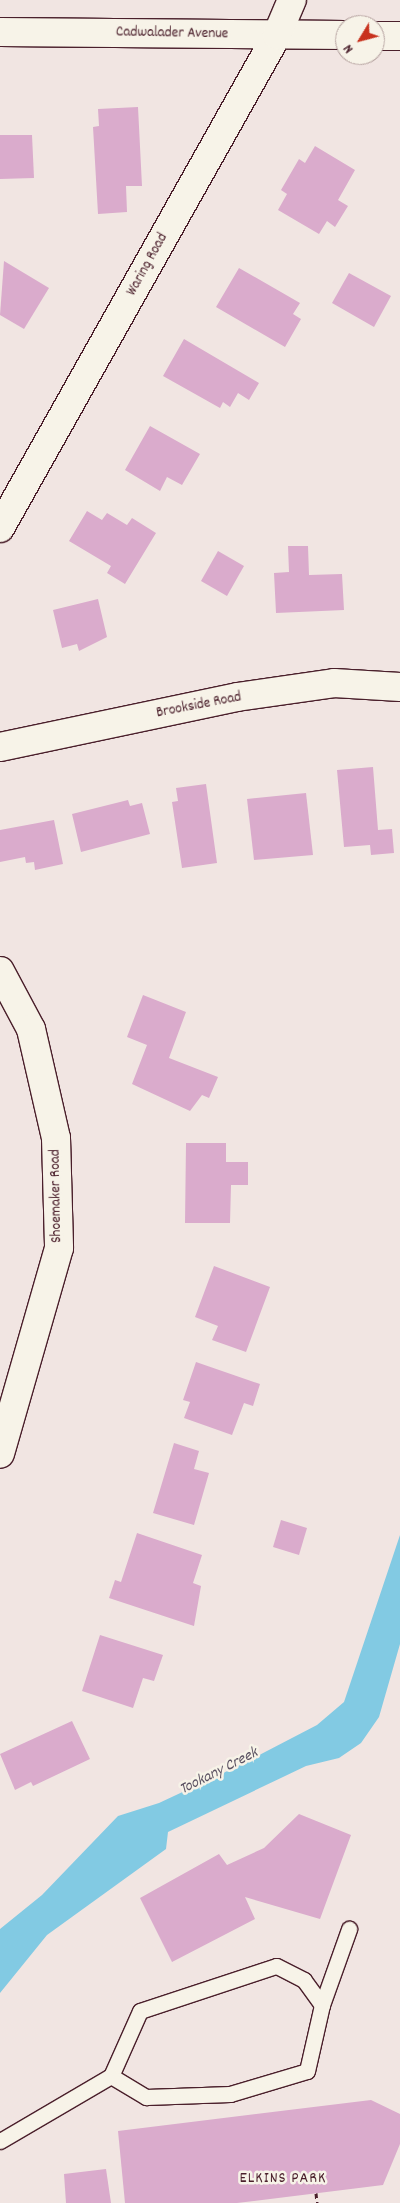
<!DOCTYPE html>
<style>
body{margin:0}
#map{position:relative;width:400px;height:2203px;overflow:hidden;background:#f1e5e2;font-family:Dekko,sans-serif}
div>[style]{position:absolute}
.water>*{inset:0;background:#82cae3}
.building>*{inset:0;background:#daabcc}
.path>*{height:3px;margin-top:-1.5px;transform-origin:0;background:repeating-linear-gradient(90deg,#4a1f2b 0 5px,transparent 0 9px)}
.roads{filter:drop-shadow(1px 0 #4a1f2b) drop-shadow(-1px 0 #4a1f2b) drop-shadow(0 1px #4a1f2b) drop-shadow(0 -1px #4a1f2b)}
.service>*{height:15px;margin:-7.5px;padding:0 7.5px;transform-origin:7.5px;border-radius:7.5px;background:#f7f3e8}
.minor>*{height:28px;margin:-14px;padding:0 14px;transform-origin:14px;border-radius:14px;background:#f7f3e8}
span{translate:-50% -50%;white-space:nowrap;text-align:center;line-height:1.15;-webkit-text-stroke:5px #f7f3e8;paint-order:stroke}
.street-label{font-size:15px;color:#4a1f2b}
.water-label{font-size:16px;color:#5b5262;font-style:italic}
.neighbourhood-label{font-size:16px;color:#4a1f2b;letter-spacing:1px}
.north{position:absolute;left:335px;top:15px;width:50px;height:50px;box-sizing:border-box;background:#f7f3e8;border:1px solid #b29e9c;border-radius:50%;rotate:233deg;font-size:14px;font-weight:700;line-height:20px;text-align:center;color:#4a1f2b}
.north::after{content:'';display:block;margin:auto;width:18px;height:22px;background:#c8321e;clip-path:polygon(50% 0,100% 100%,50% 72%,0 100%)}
</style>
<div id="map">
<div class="water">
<i style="clip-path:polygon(400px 1535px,400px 1644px,379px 1717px,361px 1743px,339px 1758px,306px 1766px,168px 1832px,166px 1849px,47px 1935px,0 1993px,0 1929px,42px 1895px,118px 1816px,159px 1803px,236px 1767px,317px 1725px,344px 1702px)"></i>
</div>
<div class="building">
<i style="clip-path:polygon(138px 107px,142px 186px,126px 186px,127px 212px,98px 214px,93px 127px,99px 126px,98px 109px)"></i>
<i style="clip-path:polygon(0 135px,32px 135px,34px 178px,0 179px)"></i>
<i style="clip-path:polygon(315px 146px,355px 170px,338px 200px,348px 206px,335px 227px,327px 221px,319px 234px,278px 210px,287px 194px,281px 190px,299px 159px,305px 163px)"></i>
<i style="clip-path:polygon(4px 261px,49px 288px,24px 329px,0 315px)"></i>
<i style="clip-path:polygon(239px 268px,300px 303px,293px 314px,301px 319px,285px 347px,216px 307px)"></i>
<i style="clip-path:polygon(349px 273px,391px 296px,374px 327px,332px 303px)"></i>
<i style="clip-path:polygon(184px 339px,259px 383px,249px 400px,238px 393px,230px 407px,223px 402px,220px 408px,163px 376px)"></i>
<i style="clip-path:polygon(150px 426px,200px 454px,182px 485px,167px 477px,160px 491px,125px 470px)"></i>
<i style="clip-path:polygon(87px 511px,102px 520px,107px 513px,127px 525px,132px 518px,156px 533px,125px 584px,107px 573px,111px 566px,69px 541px)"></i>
<i style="clip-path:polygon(288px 546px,308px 546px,309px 575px,342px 574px,344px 610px,276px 613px,274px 573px,289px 572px)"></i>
<i style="clip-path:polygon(218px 551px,244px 566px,227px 596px,201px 581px)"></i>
<i style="clip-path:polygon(98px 599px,107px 637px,79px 651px,77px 644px,62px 648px,53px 610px)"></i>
<i style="clip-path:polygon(373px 767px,378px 830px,392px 829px,394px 853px,371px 855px,370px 845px,344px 847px,337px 770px)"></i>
<i style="clip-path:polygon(206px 784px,217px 863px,182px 868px,172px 802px,178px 801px,176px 788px)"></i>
<i style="clip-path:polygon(306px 793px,313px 855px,254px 860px,247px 799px)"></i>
<i style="clip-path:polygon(128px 800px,130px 806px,142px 803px,150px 834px,81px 852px,72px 814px)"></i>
<i style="clip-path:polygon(54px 820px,63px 864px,35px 870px,34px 862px,26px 863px,25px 857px,0 862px,0 830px)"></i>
<i style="clip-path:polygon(143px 995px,186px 1012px,169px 1058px,218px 1077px,209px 1098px,202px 1095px,190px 1111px,132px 1084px,147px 1045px,127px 1037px)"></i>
<i style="clip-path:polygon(186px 1143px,226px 1143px,226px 1162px,248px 1162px,248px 1185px,231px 1185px,230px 1223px,185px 1223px)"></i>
<i style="clip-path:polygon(214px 1266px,270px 1287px,246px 1352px,212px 1340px,218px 1326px,195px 1317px)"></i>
<i style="clip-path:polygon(196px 1362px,260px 1384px,253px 1406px,244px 1403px,232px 1435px,184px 1418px,190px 1402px,183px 1400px)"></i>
<i style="clip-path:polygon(174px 1443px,199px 1451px,194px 1469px,209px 1473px,194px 1525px,153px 1513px)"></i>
<i style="clip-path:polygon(281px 1520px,307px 1528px,299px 1555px,273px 1547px)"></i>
<i style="clip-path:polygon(137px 1533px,202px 1555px,193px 1583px,201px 1586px,194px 1626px,109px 1598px,115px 1580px,121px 1582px)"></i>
<i style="clip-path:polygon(100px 1635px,163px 1655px,154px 1681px,143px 1678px,133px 1708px,82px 1691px)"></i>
<i style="clip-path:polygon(72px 1721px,90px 1759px,33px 1786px,31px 1782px,15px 1790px,0 1754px)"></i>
<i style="clip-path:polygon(299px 1814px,351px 1835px,320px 1919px,245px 1897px,255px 1919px,172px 1962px,140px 1898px,219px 1854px,227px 1865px,264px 1848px)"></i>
<i style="clip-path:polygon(371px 2100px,400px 2114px,400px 2144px,383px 2185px,237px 2203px,125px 2203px,118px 2131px)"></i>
<i style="clip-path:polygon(106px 2169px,111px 2203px,66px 2203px,64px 2174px)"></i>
</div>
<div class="path">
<i style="left:316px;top:2193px;width:10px;rotate:84deg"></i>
</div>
<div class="roads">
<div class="service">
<i style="left:322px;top:2005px;width:31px;rotate:-126deg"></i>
<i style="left:304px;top:1980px;width:31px;rotate:-153deg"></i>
<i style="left:276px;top:1966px;width:143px;rotate:161.7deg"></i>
<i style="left:140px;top:2011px;width:71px;rotate:114deg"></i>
<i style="left:111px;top:2076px;width:41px;rotate:31deg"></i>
<i style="left:146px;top:2097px;width:84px;rotate:-2deg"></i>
<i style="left:230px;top:2094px;width:80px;rotate:-16.6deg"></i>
<i style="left:307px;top:2071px;width:68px;rotate:-77.2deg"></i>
<i style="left:322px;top:2005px;width:81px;rotate:-70.4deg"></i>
<i style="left:0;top:2141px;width:129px;rotate:-30.4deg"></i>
</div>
<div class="minor">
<i style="left:0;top:32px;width:345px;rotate:0.5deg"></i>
<i style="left:375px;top:36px;width:25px"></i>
<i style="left:0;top:528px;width:565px;rotate:-60.67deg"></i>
<i style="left:277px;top:35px;width:38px;rotate:-67deg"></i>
<i style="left:0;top:747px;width:242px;rotate:-11.9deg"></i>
<i style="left:237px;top:697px;width:98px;rotate:-8.2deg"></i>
<i style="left:334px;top:683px;width:66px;rotate:3.5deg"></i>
<i style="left:0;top:971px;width:66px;rotate:61.9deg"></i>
<i style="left:31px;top:1029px;width:112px;rotate:77.1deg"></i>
<i style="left:56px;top:1138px;width:110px;rotate:88.4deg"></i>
<i style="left:59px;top:1248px;width:214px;rotate:106deg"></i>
</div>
</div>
<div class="street-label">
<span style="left:172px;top:34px;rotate:1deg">Cadwalader Avenue</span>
<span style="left:148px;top:265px;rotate:-61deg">Waring Road</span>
<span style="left:199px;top:706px;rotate:-11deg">Brookside Road</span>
<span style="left:57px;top:1196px;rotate:-91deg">Shoemaker Road</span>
</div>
<div class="water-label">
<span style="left:219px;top:1772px;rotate:-27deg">Tookany Creek</span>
</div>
<div class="neighbourhood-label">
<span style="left:283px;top:2179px">ELKINS PARK</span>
</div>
<div class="north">N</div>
</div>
